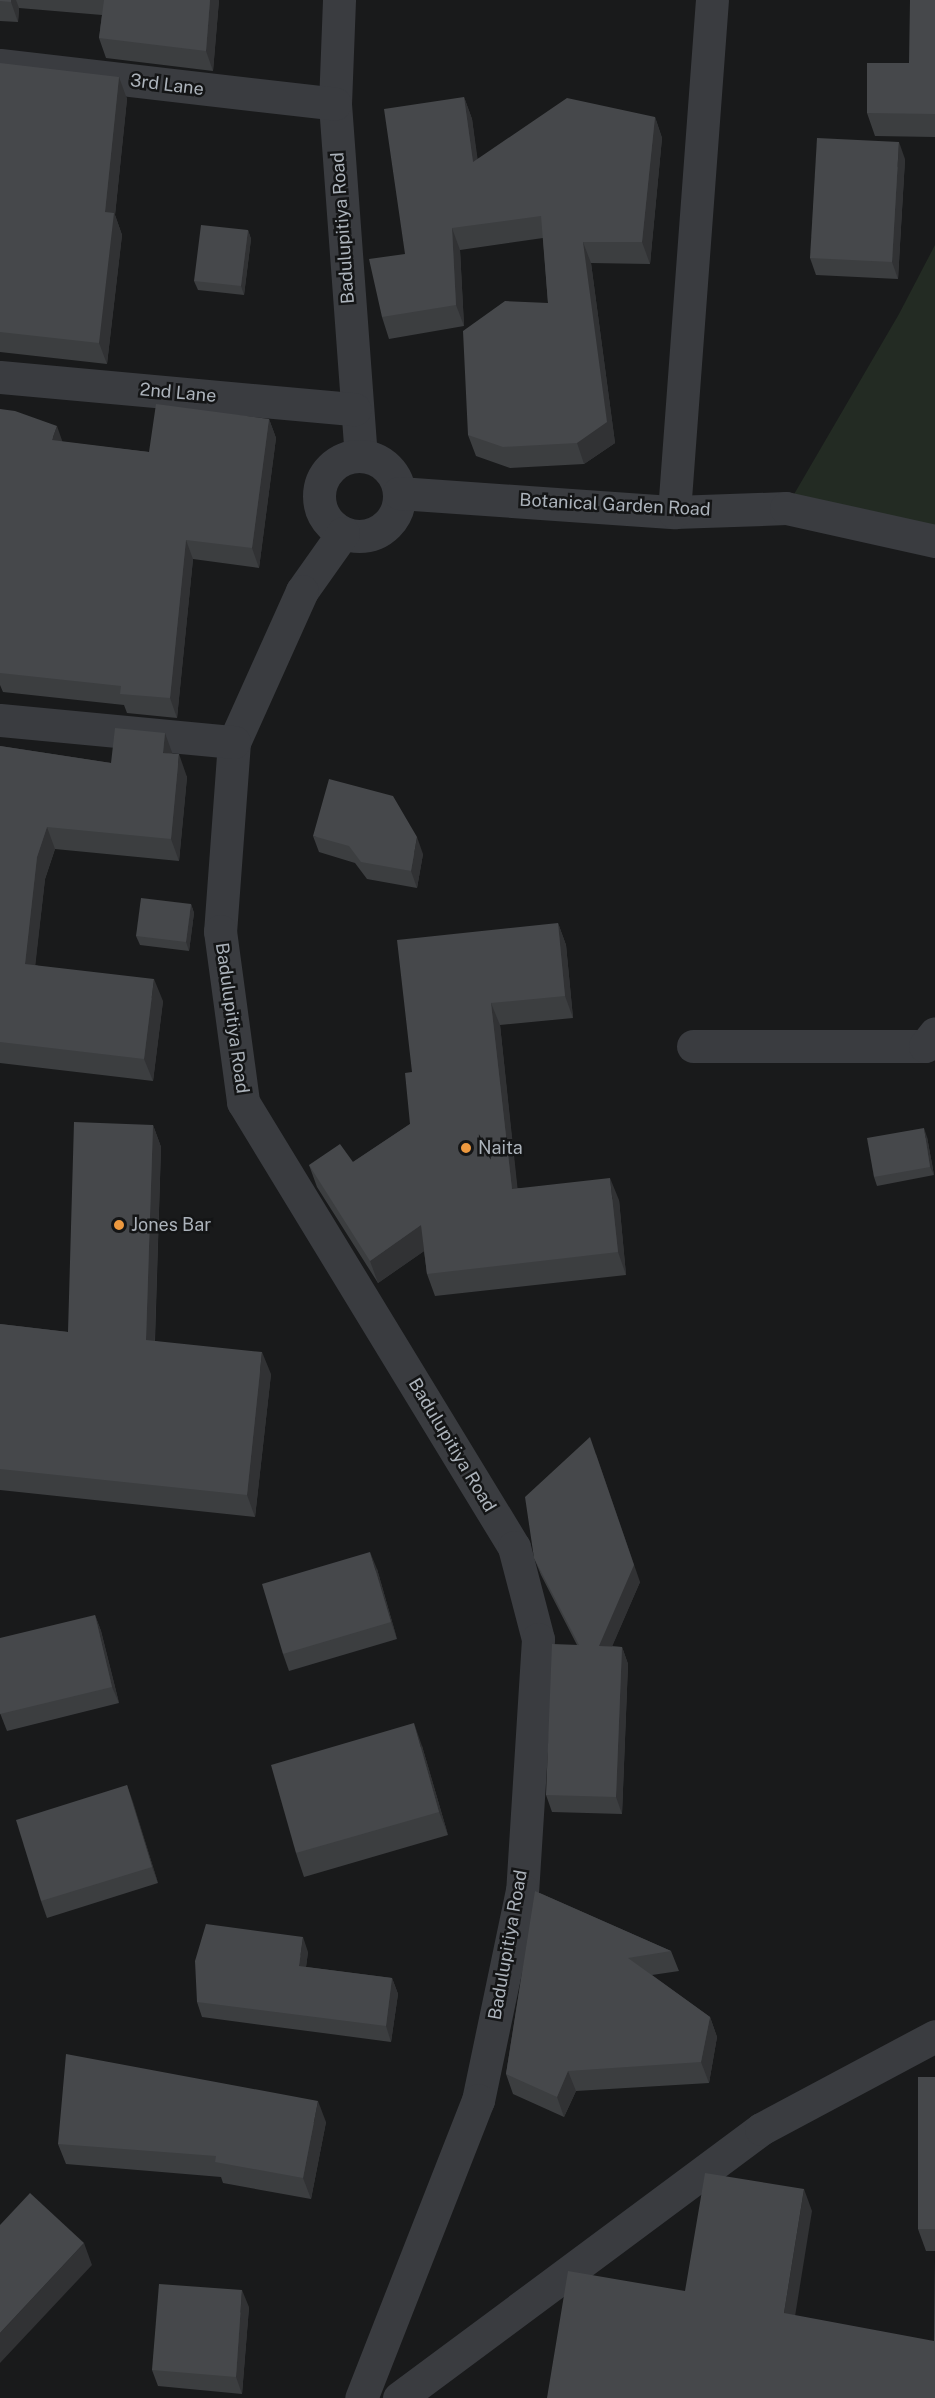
<!DOCTYPE html>
<style>
body{margin:0}
#map{position:relative;width:935px;height:2398px;overflow:hidden;background:#191a1b;font-family:"Public Sans",sans-serif}
div>[style]{position:absolute}
.green>*{inset:0;background:#232b23}
.minor>*{height:33px;margin:-16.5px;padding:0 16.5px;transform-origin:16.5px;border-radius:16.5px;background:#3a3c40}
.minor>.ring{margin:-16.5px;padding:0;box-sizing:content-box;background:none;border:33px solid #3a3c40;border-radius:50%}
.wall>*{inset:0;background:#3c3e40}
.shaded-wall>*{inset:0;background:#313234}
.building>*{inset:0;background:#46484b}
.dots>*{width:16px;height:16px;translate:-50% -50%;box-sizing:border-box;border:3px solid #141516;border-radius:50%}
span{translate:-50% -50%;white-space:nowrap;text-align:center;line-height:1.15;-webkit-text-stroke:5px #141516;paint-order:stroke}
.street-label{font-size:18px;color:#acb3bb}
.poi-label{font-size:18px;color:#acb3bb}
.left{translate:0 -50%;text-align:left}
</style>
<div id="map">
<div class="green">
<i style="clip-path:polygon(935px 245px,935px 541px,786px 508px,899px 314px)"></i>
</div>
<div class="minor">
<i style="left:339px;top:0;width:104px;rotate:92.2deg"></i>
<i style="left:335px;top:104px;width:352px;rotate:85.8deg"></i>
<i style="left:0;top:65px;width:337px;rotate:6.6deg"></i>
<i style="left:0;top:377px;width:356px;rotate:5.2deg"></i>
<i class="ring" style="left:319px;top:456px;width:47px;height:47px"></i>
<i style="left:399px;top:493px;width:276px;rotate:4deg"></i>
<i style="left:674px;top:512px;width:112px;rotate:-2deg"></i>
<i style="left:786px;top:508px;width:153px;rotate:12.5deg"></i>
<i style="left:674px;top:512px;width:513px;rotate:-85.76deg"></i>
<i style="left:343px;top:533px;width:71px;rotate:125.3deg"></i>
<i style="left:302px;top:591px;width:166px;rotate:114.2deg"></i>
<i style="left:234px;top:742px;width:190px;rotate:94.2deg"></i>
<i style="left:220px;top:931px;width:173px;rotate:82.3deg"></i>
<i style="left:243px;top:1102px;width:521px;rotate:58.66deg"></i>
<i style="left:514px;top:1547px;width:95px;rotate:75.4deg"></i>
<i style="left:538px;top:1639px;width:252px;rotate:93.6deg"></i>
<i style="left:522px;top:1890px;width:215px;rotate:101.8deg"></i>
<i style="left:478px;top:2100px;width:320px;rotate:111.4deg"></i>
<i style="left:0;top:720px;width:235px;rotate:5.4deg"></i>
<i style="left:693px;top:1046px;width:232px"></i>
<i style="left:925px;top:1046px;width:16px;rotate:-52deg"></i>
<i style="left:399px;top:2398px;width:451px;rotate:-36.6deg"></i>
<i style="left:761px;top:2129px;width:197px;rotate:-28.1deg"></i>
</div>
<div class="wall">
<i style="clip-path:polygon(0 0,219px 0,213px 71px,106px 58px,99px 38px,102px 15px,19px 8px,18px 22px,0 21px)"></i>
<i style="clip-path:polygon(935px 0,935px 137px,875px 136px,867px 113px,909px 63px)"></i>
<i style="clip-path:polygon(0 63px,119px 77px,127px 99px,115px 215px,122px 235px,107px 364px,0 352px)"></i>
<i style="clip-path:polygon(464px 97px,472px 119px,477px 159px,655px 117px,662px 138px,650px 264px,591px 263px,615px 443px,584px 464px,510px 468px,476px 456px,468px 435px,548px 303px,543px 238px,460px 250px,464px 326px,389px 339px,382px 317px)"></i>
<i style="clip-path:polygon(905px 159px,898px 279px,816px 275px,810px 258px)"></i>
<i style="clip-path:polygon(248px 230px,251px 239px,244px 295px,198px 290px,194px 281px)"></i>
<i style="clip-path:polygon(0 409px,62px 442px,149px 452px,269px 419px,276px 438px,259px 568px,193px 559px,177px 718px,127px 713px,124px 705px,3px 692px,0 685px)"></i>
<i style="clip-path:polygon(0 746px,111px 763px,172px 754px,187px 777px,179px 861px,55px 849px,45px 879px,35px 965px,163px 1001px,153px 1081px,0 1063px)"></i>
<i style="clip-path:polygon(313px 836px,423px 854px,417px 888px,367px 879px,355px 863px,319px 852px)"></i>
<i style="clip-path:polygon(191px 904px,194px 913px,189px 951px,140px 945px,136px 936px)"></i>
<i style="clip-path:polygon(558px 923px,566px 945px,573px 1018px,500px 1025px,517px 1188px,619px 1200px,626px 1275px,435px 1296px,427px 1274px,424px 1251px,378px 1283px,317px 1187px,309px 1165px,353px 1162px,410px 1124px,412px 1072px)"></i>
<i style="clip-path:polygon(153px 1125px,161px 1147px,155px 1341px,271px 1374px,255px 1517px,0 1490px,0 1324px,68px 1332px)"></i>
<i style="clip-path:polygon(927px 1137px,934px 1175px,877px 1186px,874px 1177px)"></i>
<i style="clip-path:polygon(534px 1558px,640px 1582px,612px 1646px,622px 1647px,628px 1664px,622px 1814px,552px 1812px,546px 1795px,577px 1645px,541px 1575px)"></i>
<i style="clip-path:polygon(377px 1569px,397px 1639px,289px 1671px,283px 1654px)"></i>
<i style="clip-path:polygon(95px 1615px,101px 1631px,119px 1703px,7px 1731px,0 1713px)"></i>
<i style="clip-path:polygon(422px 1746px,448px 1835px,304px 1877px,296px 1853px)"></i>
<i style="clip-path:polygon(127px 1785px,158px 1883px,47px 1918px,41px 1901px)"></i>
<i style="clip-path:polygon(535px 1891px,671px 1951px,679px 1971px,652px 1975px,710px 2017px,717px 2037px,709px 2083px,576px 2091px,564px 2117px,513px 2094px,506px 2074px)"></i>
<i style="clip-path:polygon(308px 1952px,306px 1967px,392px 1978px,398px 1994px,391px 2042px,202px 2017px,197px 2002px)"></i>
<i style="clip-path:polygon(935px 2077px,935px 2251px,926px 2251px,918px 2229px)"></i>
<i style="clip-path:polygon(326px 2122px,311px 2199px,223px 2183px,221px 2177px,66px 2164px,58px 2144px)"></i>
<i style="clip-path:polygon(249px 2307px,242px 2394px,158px 2386px,152px 2370px)"></i>
</div>
<div class="shaded-wall">
<i style="clip-path:polygon(11px 0,16px 0,19px 8px,18px 22px,11px 2px)"></i>
<i style="clip-path:polygon(210px 0,219px 0,213px 71px,206px 51px)"></i>
<i style="clip-path:polygon(119px 77px,127px 99px,115px 215px,122px 235px,107px 364px,99px 343px,105px 212px)"></i>
<i style="clip-path:polygon(464px 97px,472px 119px,481px 183px,473px 162px)"></i>
<i style="clip-path:polygon(655px 117px,662px 138px,650px 264px,642px 242px)"></i>
<i style="clip-path:polygon(899px 142px,905px 159px,898px 279px,892px 262px)"></i>
<i style="clip-path:polygon(452px 228px,460px 250px,464px 326px,456px 305px)"></i>
<i style="clip-path:polygon(248px 230px,251px 239px,244px 295px,241px 286px)"></i>
<i style="clip-path:polygon(583px 242px,591px 263px,615px 443px,584px 464px,577px 443px)"></i>
<i style="clip-path:polygon(269px 419px,276px 438px,259px 568px,252px 548px)"></i>
<i style="clip-path:polygon(57px 426px,64px 446px,52px 440px)"></i>
<i style="clip-path:polygon(186px 540px,193px 559px,177px 718px,170px 698px)"></i>
<i style="clip-path:polygon(165px 733px,173px 755px,163px 753px)"></i>
<i style="clip-path:polygon(179px 754px,187px 777px,179px 861px,171px 839px)"></i>
<i style="clip-path:polygon(47px 827px,55px 849px,45px 879px,33px 986px,25px 964px,37px 857px)"></i>
<i style="clip-path:polygon(417px 837px,423px 854px,417px 888px,411px 871px)"></i>
<i style="clip-path:polygon(191px 904px,194px 913px,189px 951px,186px 942px)"></i>
<i style="clip-path:polygon(558px 923px,566px 945px,573px 1018px,565px 996px)"></i>
<i style="clip-path:polygon(154px 979px,163px 1001px,153px 1081px,144px 1059px)"></i>
<i style="clip-path:polygon(491px 1003px,500px 1025px,520px 1211px,512px 1189px)"></i>
<i style="clip-path:polygon(153px 1125px,161px 1147px,154px 1362px,146px 1340px)"></i>
<i style="clip-path:polygon(924px 1128px,927px 1137px,934px 1175px,930px 1167px)"></i>
<i style="clip-path:polygon(610px 1178px,619px 1200px,626px 1275px,618px 1252px)"></i>
<i style="clip-path:polygon(421px 1225px,430px 1247px,378px 1283px,370px 1261px)"></i>
<i style="clip-path:polygon(262px 1352px,271px 1374px,255px 1517px,247px 1495px)"></i>
<i style="clip-path:polygon(596px 1454px,640px 1582px,605px 1663px,599px 1646px)"></i>
<i style="clip-path:polygon(370px 1552px,377px 1569px,397px 1639px,391px 1622px)"></i>
<i style="clip-path:polygon(95px 1615px,101px 1631px,119px 1703px,112px 1687px)"></i>
<i style="clip-path:polygon(622px 1647px,628px 1664px,622px 1814px,616px 1797px)"></i>
<i style="clip-path:polygon(414px 1723px,422px 1746px,448px 1835px,439px 1812px)"></i>
<i style="clip-path:polygon(127px 1785px,133px 1802px,158px 1883px,152px 1867px)"></i>
<i style="clip-path:polygon(303px 1937px,308px 1952px,304px 1982px,299px 1966px)"></i>
<i style="clip-path:polygon(392px 1978px,398px 1994px,391px 2042px,386px 2026px)"></i>
<i style="clip-path:polygon(710px 2017px,717px 2037px,709px 2083px,701px 2062px)"></i>
<i style="clip-path:polygon(568px 2071px,576px 2091px,564px 2117px,557px 2097px)"></i>
<i style="clip-path:polygon(318px 2101px,326px 2122px,311px 2199px,303px 2178px)"></i>
<i style="clip-path:polygon(804px 2189px,812px 2211px,792px 2335px,784px 2313px)"></i>
<i style="clip-path:polygon(84px 2243px,92px 2265px,0 2363px,0 2333px)"></i>
<i style="clip-path:polygon(242px 2290px,249px 2307px,242px 2394px,236px 2377px)"></i>
</div>
<div class="building">
<i style="clip-path:polygon(0 0,11px 0,11px 2px,0 1px)"></i>
<i style="clip-path:polygon(104px 0,210px 0,206px 51px,99px 38px)"></i>
<i style="clip-path:polygon(910px 0,935px 0,935px 114px,867px 113px,867px 63px,909px 63px)"></i>
<i style="clip-path:polygon(0 63px,119px 77px,105px 212px,114px 213px,99px 343px,0 332px)"></i>
<i style="clip-path:polygon(464px 97px,473px 162px,567px 98px,655px 117px,642px 242px,583px 242px,607px 422px,577px 443px,503px 447px,468px 435px,463px 331px,505px 301px,548px 303px,541px 216px,452px 228px,456px 305px,382px 317px,369px 259px,405px 254px,384px 109px)"></i>
<i style="clip-path:polygon(817px 138px,899px 142px,892px 262px,810px 258px)"></i>
<i style="clip-path:polygon(201px 225px,248px 230px,241px 286px,194px 281px)"></i>
<i style="clip-path:polygon(156px 404px,269px 419px,252px 548px,186px 540px,170px 698px,120px 694px,121px 686px,0 673px,0 409px,15px 411px,57px 426px,52px 440px,149px 452px)"></i>
<i style="clip-path:polygon(115px 728px,165px 733px,163px 753px,179px 754px,171px 839px,47px 827px,37px 857px,25px 964px,154px 979px,144px 1059px,0 1042px,0 746px,111px 763px)"></i>
<i style="clip-path:polygon(329px 779px,393px 796px,417px 837px,411px 871px,361px 862px,349px 846px,313px 836px)"></i>
<i style="clip-path:polygon(141px 898px,191px 904px,186px 942px,136px 936px)"></i>
<i style="clip-path:polygon(558px 923px,565px 996px,491px 1003px,512px 1189px,610px 1178px,618px 1252px,427px 1274px,421px 1225px,370px 1261px,309px 1165px,340px 1144px,353px 1162px,410px 1124px,405px 1073px,412px 1072px,397px 940px)"></i>
<i style="clip-path:polygon(74px 1122px,153px 1125px,146px 1340px,262px 1352px,247px 1495px,0 1469px,0 1324px,68px 1332px)"></i>
<i style="clip-path:polygon(924px 1128px,930px 1167px,874px 1177px,867px 1138px)"></i>
<i style="clip-path:polygon(590px 1437px,634px 1565px,599px 1646px,622px 1647px,616px 1797px,546px 1795px,552px 1644px,579px 1645px,534px 1558px,525px 1497px)"></i>
<i style="clip-path:polygon(370px 1552px,391px 1622px,283px 1654px,262px 1584px)"></i>
<i style="clip-path:polygon(95px 1615px,112px 1687px,0 1714px,0 1638px)"></i>
<i style="clip-path:polygon(414px 1723px,439px 1812px,296px 1853px,271px 1765px)"></i>
<i style="clip-path:polygon(127px 1785px,152px 1867px,41px 1901px,16px 1820px)"></i>
<i style="clip-path:polygon(535px 1891px,671px 1951px,628px 1958px,710px 2017px,701px 2062px,568px 2071px,557px 2097px,506px 2074px)"></i>
<i style="clip-path:polygon(206px 1924px,303px 1937px,299px 1966px,392px 1978px,386px 2026px,197px 2002px,195px 1961px)"></i>
<i style="clip-path:polygon(66px 2054px,318px 2101px,303px 2178px,215px 2162px,216px 2156px,58px 2144px)"></i>
<i style="clip-path:polygon(918px 2077px,935px 2077px,935px 2229px,918px 2229px)"></i>
<i style="clip-path:polygon(705px 2173px,804px 2189px,784px 2313px,934px 2341px,935px 2260px,935px 2398px,547px 2398px,568px 2271px,685px 2291px)"></i>
<i style="clip-path:polygon(30px 2193px,84px 2243px,0 2333px,0 2225px)"></i>
<i style="clip-path:polygon(159px 2284px,242px 2290px,236px 2377px,152px 2370px)"></i>
</div>
<div class="dots">
<i style="left:466px;top:1148px;background:#ed993f"></i>
<i style="left:119px;top:1225px;background:#ed993f"></i>
</div>
<div class="street-label">
<span style="left:167px;top:85px;rotate:7deg">3rd Lane</span>
<span style="left:343px;top:228px;rotate:-94deg">Badulupitiya Road</span>
<span style="left:178px;top:393px;rotate:5deg">2nd Lane</span>
<span style="left:615px;top:505px;rotate:3deg">Botanical Garden Road</span>
<span style="left:232px;top:1018px;rotate:82deg">Badulupitiya Road</span>
<span style="left:452px;top:1445px;rotate:59deg">Badulupitiya Road</span>
<span style="left:508px;top:1945px;rotate:-80deg">Badulupitiya Road</span>
</div>
<div class="poi-label">
<span class="left" style="left:478px;top:1148px">Naita</span>
<span class="left" style="left:131px;top:1225px">Jones Bar</span>
</div>
</div>
